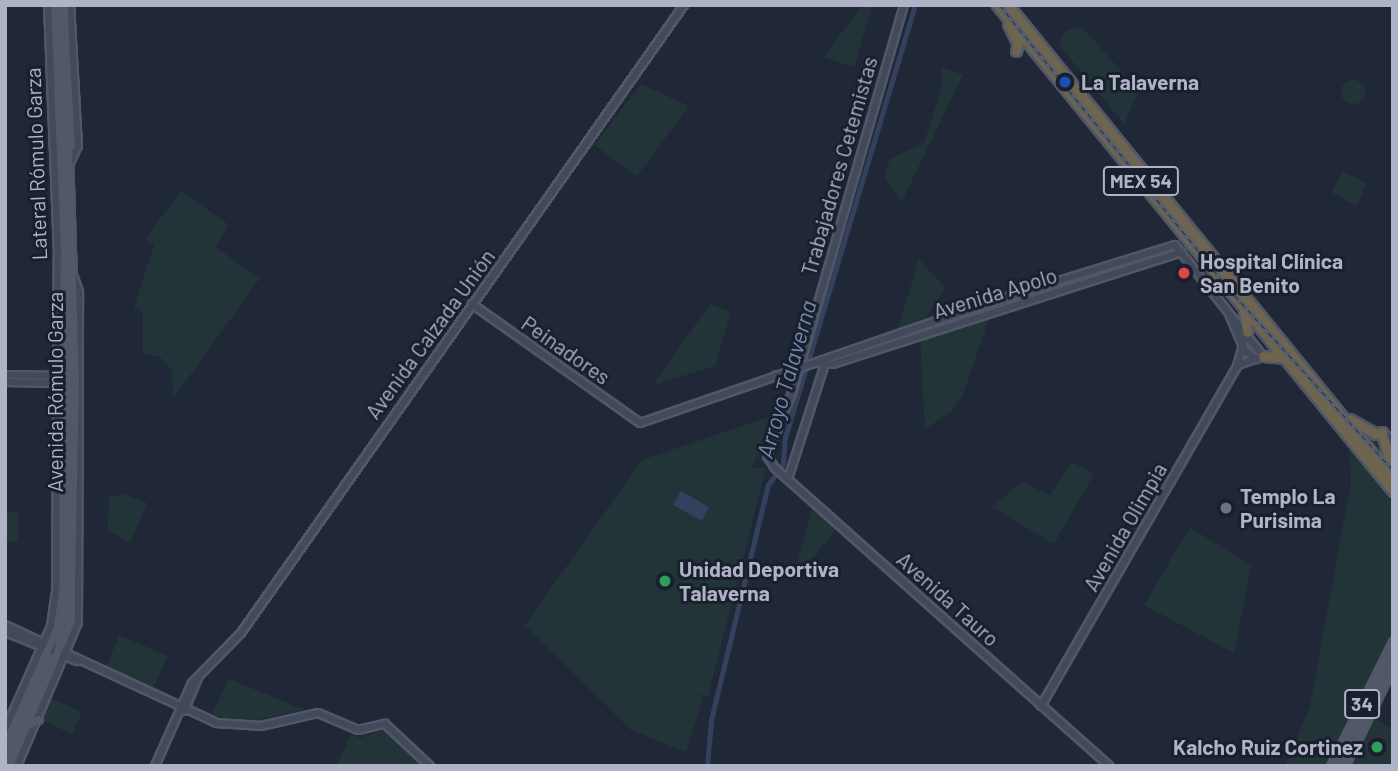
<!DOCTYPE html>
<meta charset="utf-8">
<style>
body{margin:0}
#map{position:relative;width:1398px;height:771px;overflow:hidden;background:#202837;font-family:Barlow,sans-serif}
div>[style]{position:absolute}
.green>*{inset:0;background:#223438}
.round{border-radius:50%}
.water>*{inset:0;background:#33415f}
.canal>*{height:4.5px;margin:-2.25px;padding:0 2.25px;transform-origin:2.25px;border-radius:2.25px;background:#33415f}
.roads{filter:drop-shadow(2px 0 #515766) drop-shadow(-2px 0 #515766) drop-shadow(0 2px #515766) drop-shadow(0 -2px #515766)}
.secondary>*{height:6px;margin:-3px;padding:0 3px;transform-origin:3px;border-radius:3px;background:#42495b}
.primary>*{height:7px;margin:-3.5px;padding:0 3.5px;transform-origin:3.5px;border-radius:3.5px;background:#515968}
.highway>*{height:9px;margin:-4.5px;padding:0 4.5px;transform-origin:4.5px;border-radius:4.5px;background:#6e6551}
.rail>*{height:4.5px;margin-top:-2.25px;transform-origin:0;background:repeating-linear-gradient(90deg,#191f2c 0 5px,#555e6f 0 10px);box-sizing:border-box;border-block:2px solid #555e6f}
.dots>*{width:19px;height:19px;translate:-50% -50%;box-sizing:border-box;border:4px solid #191f2c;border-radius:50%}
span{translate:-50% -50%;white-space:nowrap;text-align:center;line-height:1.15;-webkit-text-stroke:6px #191f2c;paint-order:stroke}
.shield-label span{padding:2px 5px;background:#191f2c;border:2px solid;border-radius:5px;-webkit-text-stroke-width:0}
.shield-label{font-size:19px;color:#aeb4c5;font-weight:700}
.poi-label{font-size:21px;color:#aeb4c5;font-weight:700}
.left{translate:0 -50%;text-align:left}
.right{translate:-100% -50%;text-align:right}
.street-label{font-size:21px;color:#aeb4c5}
.water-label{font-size:23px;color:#7588ad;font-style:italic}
.frame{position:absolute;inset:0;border:7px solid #aeb4c5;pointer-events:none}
</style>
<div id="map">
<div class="green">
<i style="clip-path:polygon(862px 5px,872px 7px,854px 67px,824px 57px)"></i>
<i style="clip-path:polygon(1082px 27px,1139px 91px,1124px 124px,1058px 44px,1067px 30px)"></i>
<i style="clip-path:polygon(942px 67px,963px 75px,902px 201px,884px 177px,890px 159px,924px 143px,941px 90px)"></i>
<i class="round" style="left:1341px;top:80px;width:24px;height:24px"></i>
<i style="clip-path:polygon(641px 84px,689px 106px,637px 176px,594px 145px)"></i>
<i style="clip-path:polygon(1343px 172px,1367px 183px,1357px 206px,1331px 192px)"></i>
<i style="clip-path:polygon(181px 191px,229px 225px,215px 247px,260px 278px,173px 399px,172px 370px,160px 357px,143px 354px,143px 313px,134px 308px,154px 245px,145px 239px)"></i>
<i style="clip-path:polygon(919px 259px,945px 288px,925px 318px,898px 329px)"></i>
<i style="clip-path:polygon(710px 304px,731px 312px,715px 366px,653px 385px)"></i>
<i style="clip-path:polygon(990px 316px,962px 397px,953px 410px,925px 429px,920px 339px)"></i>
<i style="clip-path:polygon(778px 414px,751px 468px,766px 468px,708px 697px,691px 693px,703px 697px,686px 752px,631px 730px,525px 625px,642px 460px)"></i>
<i style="clip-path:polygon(1358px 429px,1382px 440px,1386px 467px)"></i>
<i style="clip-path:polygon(1349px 445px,1393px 504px,1393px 633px,1328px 766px,1285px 766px,1310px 706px,1351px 482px)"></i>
<i style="clip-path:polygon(1072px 462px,1094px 474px,1054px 544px,992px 507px,1022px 482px,1050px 495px)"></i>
<i style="clip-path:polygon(123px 493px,147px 503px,130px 543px,108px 530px,109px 494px,117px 497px)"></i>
<i style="clip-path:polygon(813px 506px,838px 527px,813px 558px,795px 570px)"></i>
<i style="clip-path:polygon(5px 511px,18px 512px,18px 542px,5px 541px)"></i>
<i style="clip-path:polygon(1190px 527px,1251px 566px,1234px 653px,1144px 605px)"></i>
<i style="clip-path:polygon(119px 635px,168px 656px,153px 689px,106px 668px)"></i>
<i style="clip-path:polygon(229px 679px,305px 710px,247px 722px,212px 715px)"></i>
<i style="clip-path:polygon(50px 698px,82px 712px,72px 734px,41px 720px)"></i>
<i style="clip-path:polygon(1374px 719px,1393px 728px,1393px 766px,1351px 766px)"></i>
<i style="clip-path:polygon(388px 729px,425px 766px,336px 766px,351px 735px,360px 738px)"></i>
</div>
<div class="water">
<i style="clip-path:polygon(681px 491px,709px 507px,702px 521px,673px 505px)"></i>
</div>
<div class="canal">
<i style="left:707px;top:766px;width:46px;rotate:-85deg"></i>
<i style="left:711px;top:720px;width:242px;rotate:-76.4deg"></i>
<i style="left:768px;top:485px;width:26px;rotate:-54deg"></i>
<i style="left:783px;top:464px;width:26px;rotate:-86deg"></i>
<i style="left:785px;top:438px;width:452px;rotate:-73.3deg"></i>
</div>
<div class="roads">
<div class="secondary">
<i style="left:904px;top:5px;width:401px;rotate:106.1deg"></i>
<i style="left:793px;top:390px;width:71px;rotate:111.5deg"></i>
<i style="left:767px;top:456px;width:14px;rotate:56deg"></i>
<i style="left:775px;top:468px;width:448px;rotate:41.7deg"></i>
<i style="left:69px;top:165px;width:21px;rotate:-65deg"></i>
<i style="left:78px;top:146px;width:141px;rotate:-93.2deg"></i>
<i style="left:472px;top:304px;width:206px;rotate:35.3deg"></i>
<i style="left:640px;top:423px;width:378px;rotate:-19deg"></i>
<i style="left:997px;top:300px;width:186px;rotate:-17.2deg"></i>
<i style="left:1175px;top:245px;width:142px;rotate:51.6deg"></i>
<i style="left:1263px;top:356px;width:27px;rotate:160deg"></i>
<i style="left:1229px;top:314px;width:40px;rotate:66.6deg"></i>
<i style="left:1245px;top:351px;width:14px;rotate:36deg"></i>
<i style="left:820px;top:363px;width:13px;rotate:4deg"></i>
<i style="left:833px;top:364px;width:366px;rotate:-17.8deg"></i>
<i style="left:5px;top:375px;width:58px;rotate:1deg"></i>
<i style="left:776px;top:375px;width:11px;rotate:22deg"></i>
<i style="left:786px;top:379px;width:12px;rotate:59deg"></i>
<i style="left:5px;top:382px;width:58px;rotate:1deg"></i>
<i style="left:1382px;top:432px;width:14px;rotate:36deg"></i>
<i style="left:788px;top:479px;width:121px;rotate:-72.2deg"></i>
<i style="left:5px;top:625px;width:234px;rotate:24.8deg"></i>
<i style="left:217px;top:723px;width:44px;rotate:3.9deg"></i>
<i style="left:261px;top:726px;width:58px;rotate:-12.8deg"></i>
<i style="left:318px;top:713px;width:43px;rotate:23deg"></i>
<i style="left:358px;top:730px;width:28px;rotate:-13deg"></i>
<i style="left:385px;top:724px;width:62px;rotate:43deg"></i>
<i style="left:5px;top:632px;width:78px;rotate:21.9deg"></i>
<i style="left:1041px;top:706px;width:392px;rotate:-60deg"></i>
<i style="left:1237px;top:366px;width:35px;rotate:-74deg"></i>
<i style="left:184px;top:711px;width:36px;rotate:-67deg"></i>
<i style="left:5px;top:730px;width:114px;rotate:-66.1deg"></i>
<i style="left:51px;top:626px;width:34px;rotate:-82deg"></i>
<i style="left:56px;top:592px;width:338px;rotate:-89.7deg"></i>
<i style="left:58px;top:254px;width:249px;rotate:-92.3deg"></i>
<i style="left:17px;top:766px;width:156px;rotate:-67deg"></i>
<i style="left:78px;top:622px;width:330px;rotate:-89.8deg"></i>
<i style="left:79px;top:292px;width:18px;rotate:-109deg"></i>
<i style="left:155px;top:766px;width:91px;rotate:-66deg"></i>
<i style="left:192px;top:683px;width:70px;rotate:-45.6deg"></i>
<i style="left:241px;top:633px;width:769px;rotate:-54.8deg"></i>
</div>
<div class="primary">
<i style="left:25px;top:727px;width:15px;rotate:-32deg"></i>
<i style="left:5px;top:745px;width:143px;rotate:-66.1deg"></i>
<i style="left:63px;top:614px;width:285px;rotate:-89deg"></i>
<i style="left:68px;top:329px;width:324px;rotate:-92.1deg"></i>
<i style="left:7px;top:766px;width:157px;rotate:-66.4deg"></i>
<i style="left:70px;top:622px;width:239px;rotate:-88.8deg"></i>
<i style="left:75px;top:383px;width:378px;rotate:-91.7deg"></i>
<i style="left:1331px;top:766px;width:139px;rotate:-63.4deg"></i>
<i style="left:1344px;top:766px;width:112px;rotate:-64.1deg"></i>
</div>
<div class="highway">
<i style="left:997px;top:5px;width:627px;rotate:50.83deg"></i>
<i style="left:1008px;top:5px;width:611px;rotate:50.92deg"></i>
<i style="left:1008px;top:24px;width:22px;rotate:63deg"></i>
<i style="left:1018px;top:44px;width:7px;rotate:106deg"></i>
<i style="left:1244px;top:310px;width:22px;rotate:82deg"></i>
<i style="left:1263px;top:356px;width:21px;rotate:5deg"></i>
<i style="left:1349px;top:419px;width:31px;rotate:29deg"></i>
<i style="left:1376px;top:434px;width:6px;rotate:-18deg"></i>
<i style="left:1382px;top:432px;width:41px;rotate:76deg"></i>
</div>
</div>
<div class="rail">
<i style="left:1000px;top:5px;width:363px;rotate:51.1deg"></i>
<i style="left:1228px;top:288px;width:246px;rotate:47.8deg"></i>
</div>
<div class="dots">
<i style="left:1065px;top:82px;background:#1a4fb4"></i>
<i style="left:1184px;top:273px;background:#e0444e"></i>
<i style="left:1226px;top:508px;background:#6b7280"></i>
<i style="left:665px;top:581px;background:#2e9e5b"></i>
<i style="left:1377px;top:747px;background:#2e9e5b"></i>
</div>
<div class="shield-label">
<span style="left:1141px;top:181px">MEX 54</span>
<span style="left:1362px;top:704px">34</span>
</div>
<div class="poi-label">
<span class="left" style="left:1081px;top:82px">La Talaverna</span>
<span class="left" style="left:1200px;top:273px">Hospital Clínica<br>San Benito</span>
<span class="left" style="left:1240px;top:508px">Templo La<br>Purisima</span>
<span class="left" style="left:679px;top:581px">Unidad Deportiva<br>Talaverna</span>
<span class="right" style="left:1363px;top:747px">Kalcho Ruiz Cortinez</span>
</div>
<div class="street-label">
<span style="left:36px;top:164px;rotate:-92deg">Lateral Rómulo Garza</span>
<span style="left:839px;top:166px;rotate:-74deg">Trabajadores Cetemistas</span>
<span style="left:995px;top:293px;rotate:-17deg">Avenida Apolo</span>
<span style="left:430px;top:334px;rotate:-54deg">Avenida Calzada Unión</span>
<span style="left:566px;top:350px;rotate:35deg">Peinadores</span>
<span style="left:55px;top:392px;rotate:-90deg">Avenida Rómulo Garza</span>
<span style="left:1125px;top:527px;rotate:-60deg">Avenida Olimpia</span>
<span style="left:948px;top:599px;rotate:42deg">Avenida Tauro</span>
</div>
<div class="water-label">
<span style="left:786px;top:379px;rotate:-74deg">Arroyo Talaverna</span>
</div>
<div class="frame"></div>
</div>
